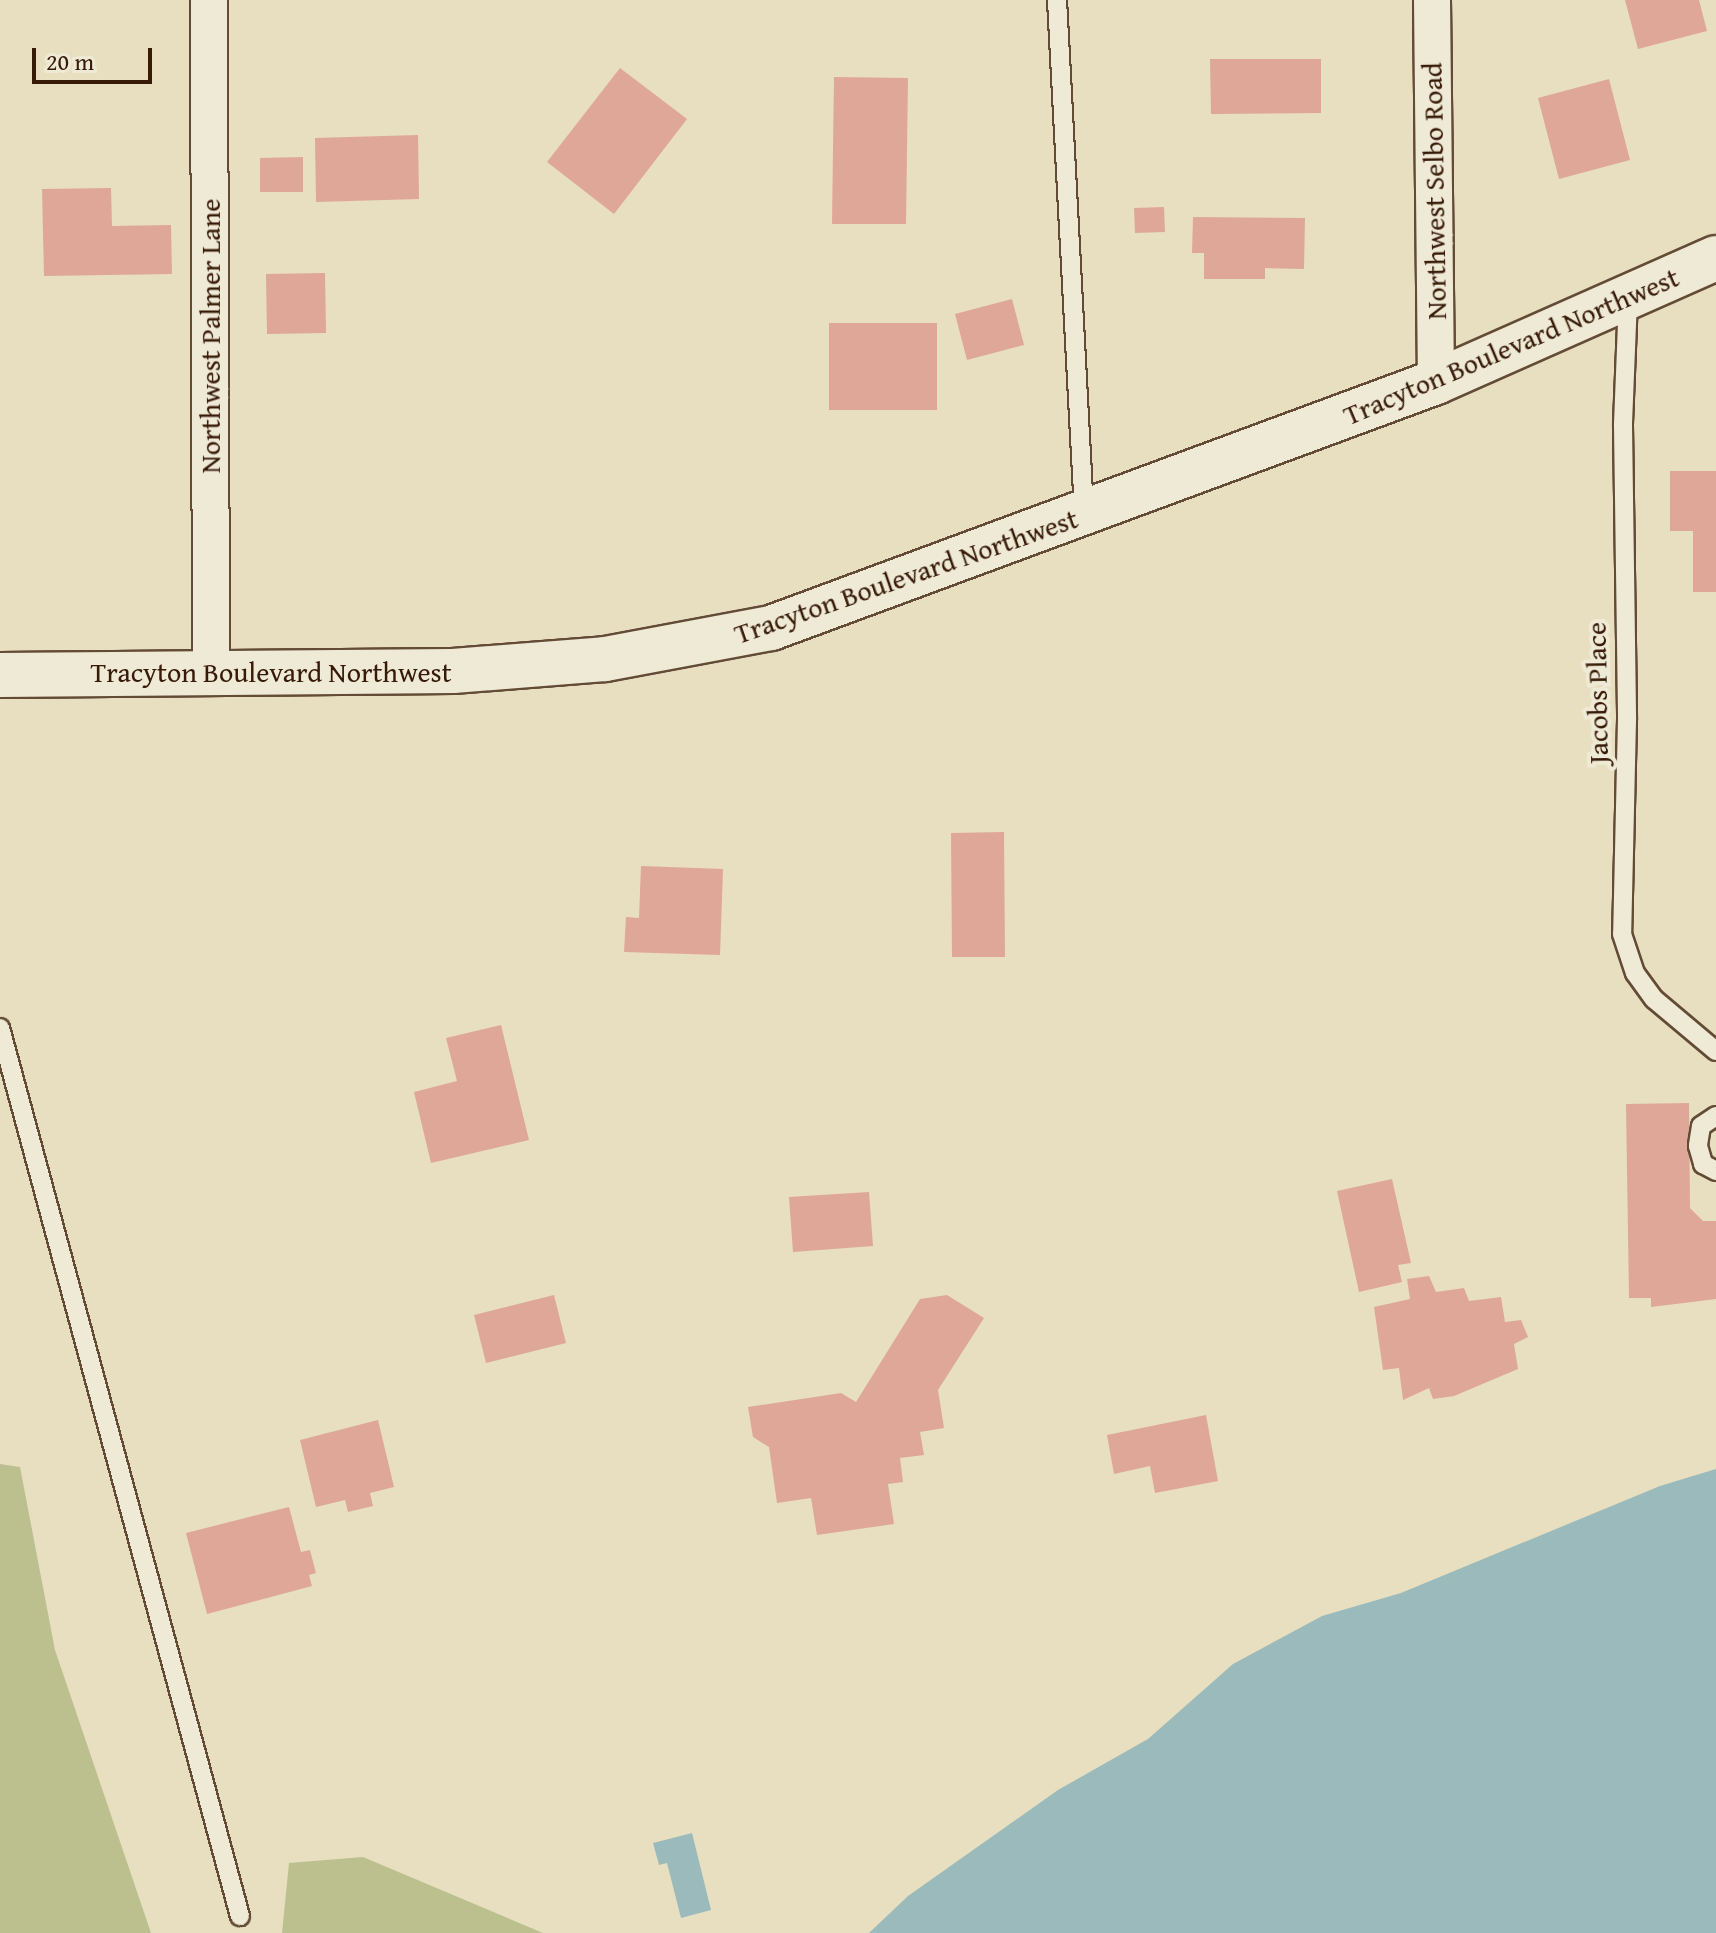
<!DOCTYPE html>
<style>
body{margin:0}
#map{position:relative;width:1716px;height:1933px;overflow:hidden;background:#e7dfbf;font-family:"Gentium Book Plus",serif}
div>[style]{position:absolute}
.green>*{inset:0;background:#bcc08e}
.water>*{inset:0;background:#9ababb}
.building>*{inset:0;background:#dfa797}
.roads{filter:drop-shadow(2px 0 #634b36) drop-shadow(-2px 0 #634b36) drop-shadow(0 2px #634b36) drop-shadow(0 -2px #634b36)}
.lane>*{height:18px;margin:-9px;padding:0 9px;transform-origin:9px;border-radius:9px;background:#efead5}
.street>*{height:36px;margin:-18px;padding:0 18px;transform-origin:18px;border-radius:18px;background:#efead5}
.secondary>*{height:44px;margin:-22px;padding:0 22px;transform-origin:22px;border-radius:22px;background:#efead5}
span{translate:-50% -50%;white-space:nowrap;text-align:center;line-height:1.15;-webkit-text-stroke:8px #efead5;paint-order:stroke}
.street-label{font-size:28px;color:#371a08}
.scale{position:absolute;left:32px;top:48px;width:120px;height:36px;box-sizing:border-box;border:4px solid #371a08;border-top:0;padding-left:10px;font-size:24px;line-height:28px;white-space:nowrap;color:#371a08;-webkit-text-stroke:6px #efead5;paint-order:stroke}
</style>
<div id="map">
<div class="green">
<i style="clip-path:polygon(0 1464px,20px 1467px,55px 1650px,151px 1933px,0 1933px)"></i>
<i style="clip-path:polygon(363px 1857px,543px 1933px,282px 1933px,289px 1863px)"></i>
</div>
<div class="water">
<i style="clip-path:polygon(1716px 1469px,1716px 1933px,869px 1933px,908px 1896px,1058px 1790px,1148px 1739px,1233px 1664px,1322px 1616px,1401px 1593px,1660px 1486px)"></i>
<i style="clip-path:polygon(692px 1833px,711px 1910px,681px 1918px,667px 1863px,659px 1865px,653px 1843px)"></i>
</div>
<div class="building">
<i style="clip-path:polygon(1625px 0,1699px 0,1707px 31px,1638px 49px)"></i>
<i style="clip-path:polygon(1210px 59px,1321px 59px,1321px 113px,1211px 114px)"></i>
<i style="clip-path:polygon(620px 68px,687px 119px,614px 214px,547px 162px)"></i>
<i style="clip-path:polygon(834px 77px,908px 78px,906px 224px,832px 224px)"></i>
<i style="clip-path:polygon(1609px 79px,1630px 160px,1559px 179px,1538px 98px)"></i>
<i style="clip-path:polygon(418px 135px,419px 199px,316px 202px,315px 138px)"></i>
<i style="clip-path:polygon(303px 157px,303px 192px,260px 192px,260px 158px)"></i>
<i style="clip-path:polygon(111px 188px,112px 226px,171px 225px,172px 274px,44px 276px,42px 189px)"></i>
<i style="clip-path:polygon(1164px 207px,1165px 232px,1135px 233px,1134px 208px)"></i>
<i style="clip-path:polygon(1193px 217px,1305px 218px,1304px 269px,1265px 268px,1265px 279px,1204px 279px,1204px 253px,1192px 253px)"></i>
<i style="clip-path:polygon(325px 273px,326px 333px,267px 334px,266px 274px)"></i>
<i style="clip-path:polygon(1012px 299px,1024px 345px,967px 360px,955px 314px)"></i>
<i style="clip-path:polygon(829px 323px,937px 323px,937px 410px,829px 410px)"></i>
<i style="clip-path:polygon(1670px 471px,1716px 471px,1716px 592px,1693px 592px,1693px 531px,1670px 531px)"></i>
<i style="clip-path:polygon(1004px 832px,1005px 957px,952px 957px,951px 833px)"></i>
<i style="clip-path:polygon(641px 866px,723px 869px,720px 955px,624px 952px,626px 917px,639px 918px)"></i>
<i style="clip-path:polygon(501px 1025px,529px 1140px,431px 1163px,414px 1092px,457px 1081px,446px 1038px)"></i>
<i style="clip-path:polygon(1689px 1103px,1690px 1208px,1703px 1221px,1716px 1221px,1716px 1299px,1651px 1307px,1651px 1298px,1629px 1298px,1626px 1104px)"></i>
<i style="clip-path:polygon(1392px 1179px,1411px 1263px,1398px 1265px,1402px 1282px,1359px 1292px,1337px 1191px)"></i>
<i style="clip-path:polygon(869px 1192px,873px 1246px,793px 1252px,789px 1197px)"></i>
<i style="clip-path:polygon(1429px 1276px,1436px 1292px,1464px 1288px,1469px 1301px,1501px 1297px,1505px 1322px,1521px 1320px,1528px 1337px,1514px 1344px,1518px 1369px,1454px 1396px,1433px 1399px,1429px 1388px,1403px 1400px,1399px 1368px,1383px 1370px,1374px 1307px,1410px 1299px,1407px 1279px)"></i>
<i style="clip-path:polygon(554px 1295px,566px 1343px,486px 1363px,474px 1315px)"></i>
<i style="clip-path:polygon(947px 1295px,984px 1318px,938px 1390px,944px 1428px,920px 1432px,924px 1455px,900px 1458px,903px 1482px,888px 1484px,894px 1524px,817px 1535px,811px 1498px,777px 1503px,769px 1447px,753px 1437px,748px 1407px,841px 1393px,856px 1402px,920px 1299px)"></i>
<i style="clip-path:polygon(1206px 1415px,1218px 1481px,1155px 1493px,1150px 1466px,1114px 1474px,1107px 1435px)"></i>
<i style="clip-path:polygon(378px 1420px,394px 1487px,370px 1493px,373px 1506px,348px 1512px,345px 1500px,316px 1507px,300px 1440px)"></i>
<i style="clip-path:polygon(289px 1507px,301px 1552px,310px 1550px,316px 1573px,309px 1575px,312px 1586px,207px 1614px,186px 1533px)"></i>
</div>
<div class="roads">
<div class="lane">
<i style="left:1057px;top:0;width:513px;rotate:86.98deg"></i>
<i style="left:1628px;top:299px;width:127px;rotate:92.3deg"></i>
<i style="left:1623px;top:426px;width:294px;rotate:89.2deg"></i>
<i style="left:1627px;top:720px;width:214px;rotate:91.3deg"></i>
<i style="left:1622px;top:934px;width:41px;rotate:71.6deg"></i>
<i style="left:1635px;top:973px;width:32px;rotate:54deg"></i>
<i style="left:1654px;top:999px;width:81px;rotate:40deg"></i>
<i style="left:0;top:1028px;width:920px;rotate:74.88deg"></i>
<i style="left:1716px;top:1116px;width:18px;rotate:146deg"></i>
<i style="left:1701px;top:1126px;width:20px;rotate:99deg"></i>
<i style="left:1698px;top:1146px;width:19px;rotate:74deg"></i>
<i style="left:1703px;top:1164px;width:15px;rotate:28deg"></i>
</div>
<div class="street">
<i style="left:209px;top:0;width:673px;rotate:89.83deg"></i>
<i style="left:1432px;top:0;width:382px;rotate:89.4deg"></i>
</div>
<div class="secondary">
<i style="left:0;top:675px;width:453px;rotate:-0.5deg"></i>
<i style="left:453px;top:671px;width:152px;rotate:-4.5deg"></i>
<i style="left:605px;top:659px;width:169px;rotate:-10.6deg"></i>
<i style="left:771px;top:628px;width:709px;rotate:-20.3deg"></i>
<i style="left:1436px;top:382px;width:306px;rotate:-23.9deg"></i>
</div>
</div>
<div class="street-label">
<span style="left:1434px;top:191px;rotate:-91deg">Northwest Selbo Road</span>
<span style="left:210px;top:336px;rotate:-90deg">Northwest Palmer Lane</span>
<span style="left:1511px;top:346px;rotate:-23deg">Tracyton Boulevard Northwest</span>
<span style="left:906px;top:576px;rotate:-19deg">Tracyton Boulevard Northwest</span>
<span style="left:271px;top:672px">Tracyton Boulevard Northwest</span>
<span style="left:1597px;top:693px;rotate:-91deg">Jacobs Place</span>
</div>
<div class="scale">20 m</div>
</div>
